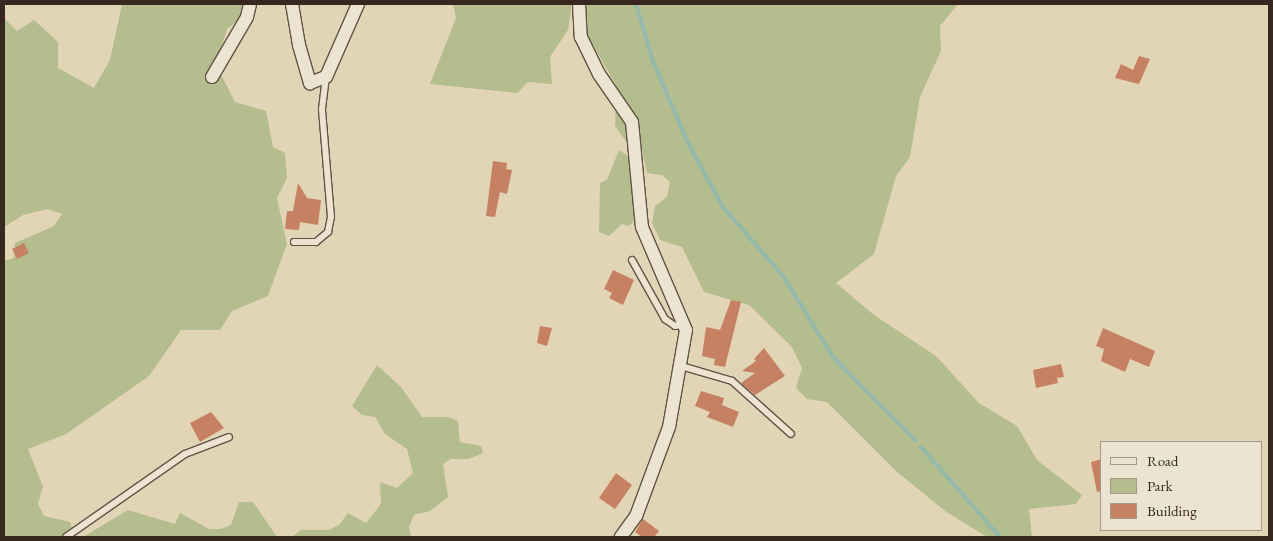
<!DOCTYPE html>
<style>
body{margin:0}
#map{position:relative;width:1273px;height:541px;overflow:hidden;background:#e2d5b6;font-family:"EB Garamond",serif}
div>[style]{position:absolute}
.green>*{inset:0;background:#b3bd8e}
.stream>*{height:4px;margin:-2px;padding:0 2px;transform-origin:2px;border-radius:2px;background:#95b9ac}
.building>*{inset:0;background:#c68062}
.roads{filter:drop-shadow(1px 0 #625245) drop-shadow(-1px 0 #625245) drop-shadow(0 1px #625245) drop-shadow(0 -1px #625245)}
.lane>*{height:6px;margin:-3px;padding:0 3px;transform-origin:3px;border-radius:3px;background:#ece4d0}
.street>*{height:12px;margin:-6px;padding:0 6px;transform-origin:6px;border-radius:6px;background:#ece4d0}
span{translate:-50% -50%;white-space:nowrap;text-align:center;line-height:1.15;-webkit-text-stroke:4px #ece4d0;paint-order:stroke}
.frame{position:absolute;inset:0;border:5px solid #38271f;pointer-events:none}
.legend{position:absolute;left:1100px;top:441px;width:162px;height:90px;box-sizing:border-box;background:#ece4d0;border:1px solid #a49889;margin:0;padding:6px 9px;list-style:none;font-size:15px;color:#38271f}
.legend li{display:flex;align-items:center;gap:10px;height:25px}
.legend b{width:25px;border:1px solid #a49889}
</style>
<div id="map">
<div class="green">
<i style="clip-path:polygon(122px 4px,247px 4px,244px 16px,227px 29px,216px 65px,235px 102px,266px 111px,273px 147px,285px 153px,287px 178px,277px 198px,287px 244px,268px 296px,232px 311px,220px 330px,181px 330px,149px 376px,66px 434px,28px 449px,43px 487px,38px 504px,44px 516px,70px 522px,75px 537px,4px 537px,4px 261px,14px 258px,15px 243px,54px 226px,62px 214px,47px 209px,23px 215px,4px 227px,4px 18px,17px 31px,34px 20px,58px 42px,58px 68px,94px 88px,110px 60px)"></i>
<i style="clip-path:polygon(453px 4px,572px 4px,568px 30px,550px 57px,552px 84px,528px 82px,517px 93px,430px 84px,456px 18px)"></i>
<i style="clip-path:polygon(584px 4px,958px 4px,940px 26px,941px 51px,920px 97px,910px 157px,896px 176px,874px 254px,836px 283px,874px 315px,936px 356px,979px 403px,1017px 426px,1037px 460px,1082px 495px,1076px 504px,1029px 509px,1032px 537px,987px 537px,945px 511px,896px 471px,827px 402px,807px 399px,796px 388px,802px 368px,792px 347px,749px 305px,704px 292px,682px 247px,660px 240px,652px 223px,655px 206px,667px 197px,670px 182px,662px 175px,647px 173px,640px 140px,625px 140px,615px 126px,617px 87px,584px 29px)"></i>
<i style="clip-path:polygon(619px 150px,638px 162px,636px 218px,629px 226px,622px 224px,609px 236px,599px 232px,600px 183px,607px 180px)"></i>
<i style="clip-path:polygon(377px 365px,401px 387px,422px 417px,448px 417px,458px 421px,460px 442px,481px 446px,483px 453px,469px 459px,451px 459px,443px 464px,448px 497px,430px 511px,414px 515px,409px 527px,411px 537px,292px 537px,301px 530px,329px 530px,339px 525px,348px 513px,366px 523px,381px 504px,380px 482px,397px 488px,413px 473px,407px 449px,385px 434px,375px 417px,362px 415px,352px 406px)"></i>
<i style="clip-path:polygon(239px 502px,253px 502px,277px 537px,83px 537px,128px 510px,175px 524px,180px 513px,209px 529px,221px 529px,231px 525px)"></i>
</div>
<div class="stream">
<i style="left:636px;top:4px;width:59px;rotate:73.4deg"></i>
<i style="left:653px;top:61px;width:89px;rotate:66.9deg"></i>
<i style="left:688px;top:143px;width:73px;rotate:61.3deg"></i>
<i style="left:723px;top:207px;width:91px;rotate:49deg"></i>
<i style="left:783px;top:276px;width:95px;rotate:58.3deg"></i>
<i style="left:833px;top:357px;width:117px;rotate:45.3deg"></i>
<i style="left:921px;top:447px;width:120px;rotate:48.7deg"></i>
</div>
<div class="building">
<i style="clip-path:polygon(1139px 56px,1150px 59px,1139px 84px,1115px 78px,1121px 64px,1133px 70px)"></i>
<i style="clip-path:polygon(493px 161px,507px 163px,506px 169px,512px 170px,507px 194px,500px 192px,495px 217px,486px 216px)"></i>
<i style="clip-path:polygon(298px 183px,307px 198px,321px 200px,318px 225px,300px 222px,299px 230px,285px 229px,287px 211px,293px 211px)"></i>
<i style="clip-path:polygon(24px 243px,29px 253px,17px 259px,12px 249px)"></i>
<i style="clip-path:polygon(613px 270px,634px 280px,623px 305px,609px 298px,612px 293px,604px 289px)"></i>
<i style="clip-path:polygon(731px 300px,741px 302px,725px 367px,714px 365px,715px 359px,702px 356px,706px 327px,720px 330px)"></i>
<i style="clip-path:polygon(540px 326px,552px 328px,547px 346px,537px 343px)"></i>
<i style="clip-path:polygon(1103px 328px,1155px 351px,1149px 367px,1130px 359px,1125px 372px,1101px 361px,1104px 349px,1096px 346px)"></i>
<i style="clip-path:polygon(764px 348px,785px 376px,755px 395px,741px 383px,755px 373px,742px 371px,756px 361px,754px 359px)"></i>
<i style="clip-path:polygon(1061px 364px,1064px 377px,1057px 378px,1058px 383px,1036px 388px,1033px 370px)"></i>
<i style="clip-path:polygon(701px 391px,724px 398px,722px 405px,739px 412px,733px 427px,707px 417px,710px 412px,695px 406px)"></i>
<i style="clip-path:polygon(211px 412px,224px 428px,200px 442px,190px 423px)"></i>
<i style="clip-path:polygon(1102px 459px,1102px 491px,1097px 492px,1091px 462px)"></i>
<i style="clip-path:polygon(616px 473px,632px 485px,615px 509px,599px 498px)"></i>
<i style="clip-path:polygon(643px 519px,659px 531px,654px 537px,642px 537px,635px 532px)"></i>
</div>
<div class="roads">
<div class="lane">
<i style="left:294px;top:242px;width:22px"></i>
<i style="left:316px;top:242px;width:16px;rotate:-40deg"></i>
<i style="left:328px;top:232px;width:15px;rotate:-79deg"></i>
<i style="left:331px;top:217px;width:108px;rotate:-94.8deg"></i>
<i style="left:322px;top:109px;width:31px;rotate:-83deg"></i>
<i style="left:632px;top:260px;width:68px;rotate:60.8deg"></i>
<i style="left:665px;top:319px;width:12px;rotate:35deg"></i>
<i style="left:675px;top:326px;width:9px;rotate:-6deg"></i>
<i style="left:681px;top:366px;width:53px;rotate:16.4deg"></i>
<i style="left:732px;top:381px;width:79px;rotate:41.9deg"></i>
<i style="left:66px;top:537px;width:145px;rotate:-34.9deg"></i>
<i style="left:185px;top:454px;width:47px;rotate:-21.1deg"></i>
</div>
<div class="street">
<i style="left:292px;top:4px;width:42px;rotate:80.3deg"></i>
<i style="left:299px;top:45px;width:40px;rotate:74deg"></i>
<i style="left:310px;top:83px;width:17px;rotate:-21deg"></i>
<i style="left:326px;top:77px;width:80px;rotate:-66.3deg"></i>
<i style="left:579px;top:4px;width:33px;rotate:87deg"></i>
<i style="left:581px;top:37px;width:41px;rotate:64.1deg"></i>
<i style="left:599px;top:74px;width:58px;rotate:55.5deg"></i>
<i style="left:632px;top:122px;width:105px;rotate:84.6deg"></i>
<i style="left:642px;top:227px;width:112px;rotate:66.9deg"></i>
<i style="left:686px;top:330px;width:98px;rotate:99.9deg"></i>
<i style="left:669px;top:427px;width:95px;rotate:110.3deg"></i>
<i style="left:636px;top:516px;width:26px;rotate:126deg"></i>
<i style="left:212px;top:77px;width:69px;rotate:-59.7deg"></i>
<i style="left:247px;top:17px;width:13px;rotate:-77deg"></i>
</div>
</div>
<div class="frame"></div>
<ul class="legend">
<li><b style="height:6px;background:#ece4d0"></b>Road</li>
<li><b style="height:14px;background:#b3bd8e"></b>Park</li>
<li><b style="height:14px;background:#c68062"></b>Building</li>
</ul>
</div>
